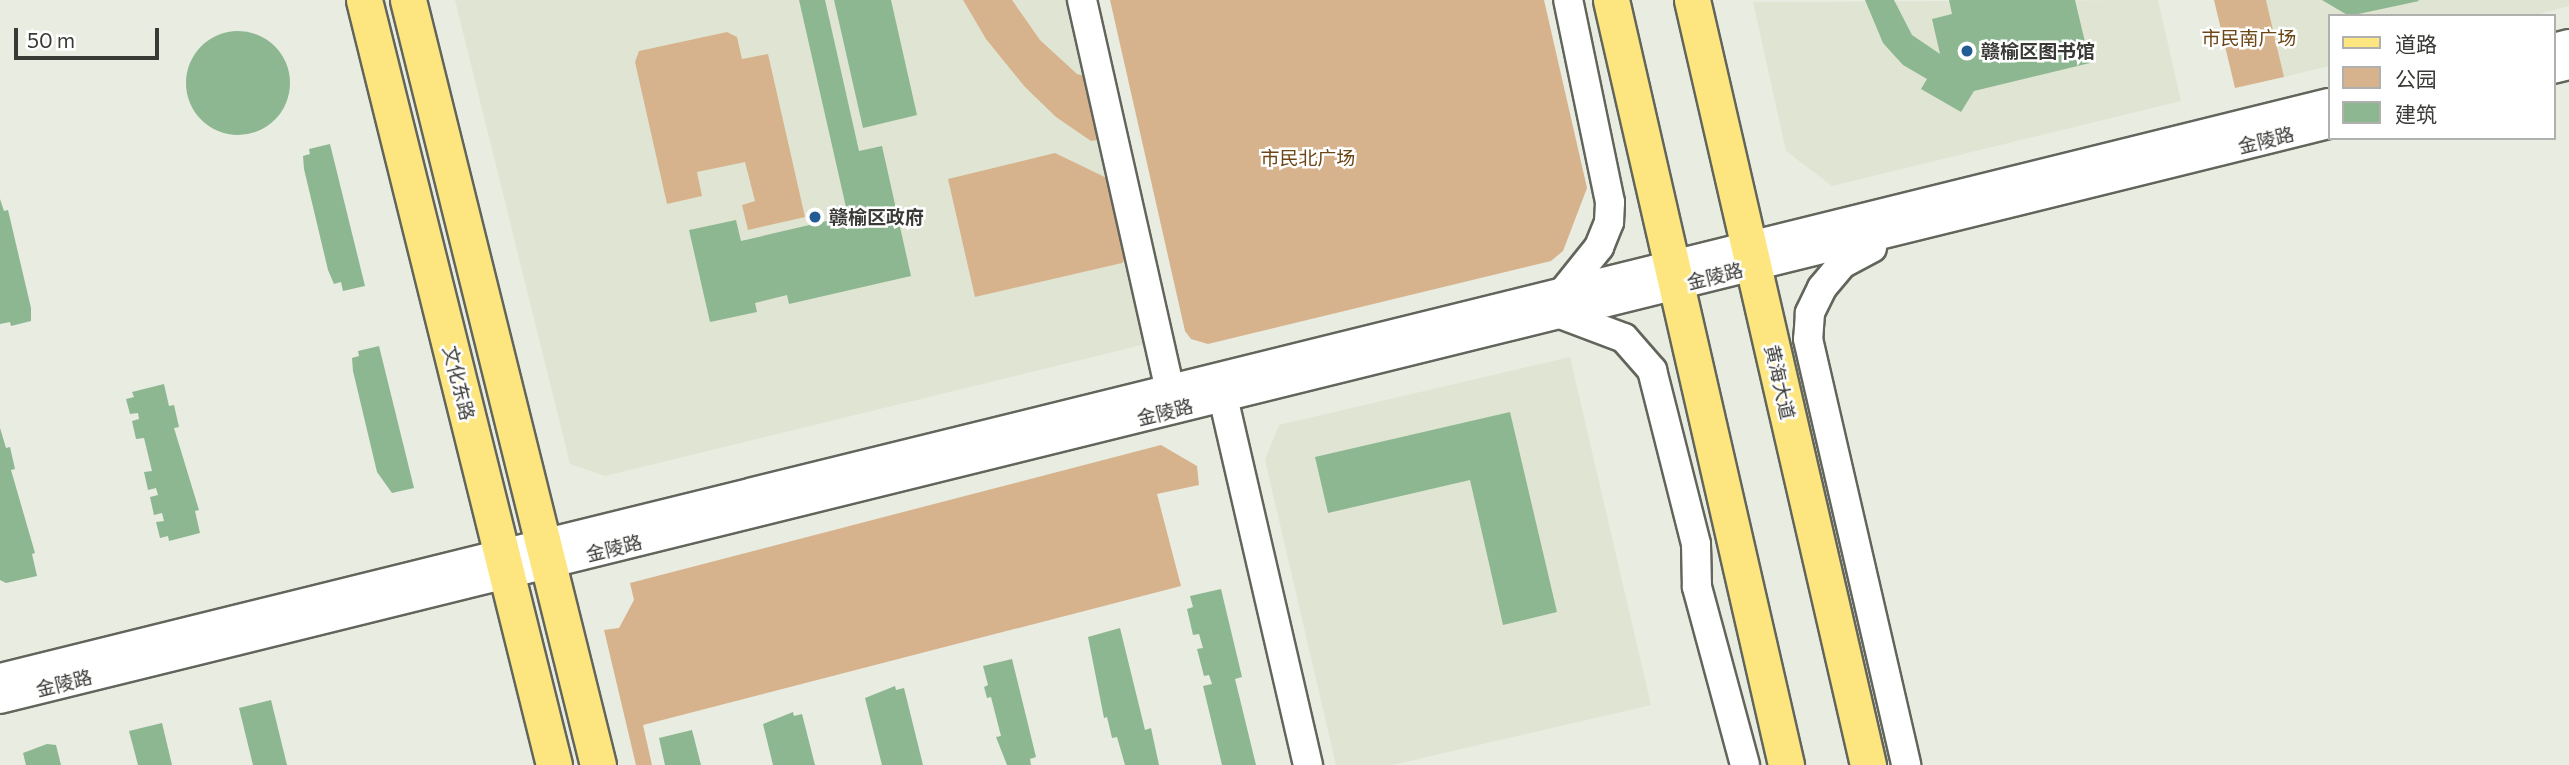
<!DOCTYPE html>
<meta charset="utf-8">
<style>
body{margin:0}
#map{position:relative;width:2569px;height:765px;overflow:hidden;background:#e8ece1;font-family:Commissioner,"Noto Sans SC",sans-serif}
div>[style]{position:absolute}
.built>*{inset:0;background:#dfe5d2}
.green>*{inset:0;background:#d7b38d}
.building>*{inset:0;background:#8db790}
.round{border-radius:50%}
.roads{filter:drop-shadow(2px 0 #62655b) drop-shadow(-2px 0 #62655b) drop-shadow(0 2px #62655b) drop-shadow(0 -2px #62655b)}
.minor>*{height:28px;margin:-14px;padding:0 14px;transform-origin:14px;border-radius:14px;background:#fff}
.major>*{height:35px;margin:-17.5px;padding:0 17.5px;transform-origin:17.5px;border-radius:17.5px;background:#fde580}
.dots>*{width:19px;height:19px;translate:-50% -50%;box-sizing:border-box;border:4px solid #fff;border-radius:50%}
span{translate:-50% -50%;white-space:nowrap;text-align:center;line-height:1.15;-webkit-text-stroke:5px #fff;paint-order:stroke}
.park-label{font-size:19px;color:#6c4615}
.poi-label{font-size:19px;color:#393a36;font-weight:700}
.left{translate:0 -50%;text-align:left}
.street-label{font-size:19px;color:#393a36}
.legend{position:absolute;left:2328px;top:14px;width:228px;height:126px;box-sizing:border-box;background:#fff;border:2px solid #b0b0af;margin:0;padding:9px 12px;list-style:none;font-size:21px;color:#393a36}
.legend li{display:flex;align-items:center;gap:14px;height:35px}
.legend b{width:35px;border:2px solid #b0b0af}
.scale{position:absolute;left:14px;top:28px;width:145px;height:32px;box-sizing:border-box;border:4px solid #393a36;border-top:0;padding-left:9px;font-size:21px;line-height:24px;white-space:nowrap;color:#393a36;-webkit-text-stroke:5px #fff;paint-order:stroke}
</style>
<div id="map">
<div class="built">
<i style="clip-path:polygon(455px 0,1072px 0,1150px 343px,605px 476px,570px 464px)"></i>
<i style="clip-path:polygon(2158px 0,2181px 101px,1832px 186px,1786px 151px,1753px 2px)"></i>
<i style="clip-path:polygon(2266px 0,2569px 0,2569px 6px,2531px 16px,2329px 16px,2329px 66px,2284px 77px)"></i>
<i style="clip-path:polygon(1570px 357px,1651px 705px,1392px 765px,1336px 765px,1265px 460px,1279px 425px)"></i>
</div>
<div class="green">
<i style="clip-path:polygon(963px 0,1012px 0,1040px 40px,1077px 74px,1089px 77px,1103px 135px,1098px 140px,1091px 141px,1056px 117px,1025px 87px,986px 39px)"></i>
<i style="clip-path:polygon(1110px 0,1544px 0,1587px 188px,1563px 251px,1551px 261px,1208px 344px,1191px 339px,1185px 331px)"></i>
<i style="clip-path:polygon(2214px 0,2266px 0,2284px 77px,2235px 88px)"></i>
<i style="clip-path:polygon(727px 32px,737px 37px,742px 59px,768px 54px,805px 217px,748px 230px,742px 205px,755px 201px,745px 162px,697px 172px,702px 196px,667px 204px,635px 62px,639px 51px)"></i>
<i style="clip-path:polygon(1055px 153px,1113px 181px,1129px 254px,1122px 263px,975px 297px,948px 179px)"></i>
<i style="clip-path:polygon(1161px 445px,1197px 466px,1199px 485px,1157px 494px,1181px 586px,643px 725px,652px 765px,636px 765px,604px 630px,619px 628px,634px 600px,630px 583px)"></i>
</div>
<div class="building">
<i style="clip-path:polygon(799px 0,825px 0,859px 151px,882px 146px,911px 276px,789px 304px,787px 295px,755px 303px,757px 312px,710px 322px,689px 230px,736px 220px,741px 241px,848px 216px)"></i>
<i style="clip-path:polygon(834px 0,891px 0,917px 115px,863px 128px)"></i>
<i style="clip-path:polygon(1865px 0,1894px 0,1912px 35px,1940px 54px,1932px 19px,1952px 14px,1949px 0,2075px 0,2090px 63px,1974px 91px,1961px 112px,1921px 89px,1927px 79px,1903px 65px,1883px 43px)"></i>
<i style="clip-path:polygon(2322px 0,2418px 0,2419px 1px,2349px 16px)"></i>
<i class="round" style="left:186px;top:31px;width:104px;height:104px"></i>
<i style="clip-path:polygon(330px 144px,365px 286px,343px 291px,341px 282px,334px 284px,328px 270px,304px 169px,303px 156px,310px 154px,309px 149px)"></i>
<i style="clip-path:polygon(0 199px,4px 211px,8px 210px,31px 308px,31px 321px,11px 326px,10px 322px,0 324px)"></i>
<i style="clip-path:polygon(379px 346px,414px 488px,392px 493px,377px 472px,353px 371px,352px 358px,359px 356px,358px 351px)"></i>
<i style="clip-path:polygon(164px 384px,169px 406px,174px 405px,179px 427px,174px 428px,199px 510px,195px 511px,200px 533px,169px 541px,168px 536px,160px 538px,156px 522px,164px 521px,162px 513px,154px 515px,150px 497px,158px 495px,156px 488px,148px 490px,144px 472px,152px 471px,144px 438px,136px 439px,132px 421px,139px 419px,138px 413px,130px 414px,126px 399px,134px 397px,132px 392px)"></i>
<i style="clip-path:polygon(1510px 412px,1557px 612px,1503px 625px,1470px 480px,1328px 513px,1315px 457px)"></i>
<i style="clip-path:polygon(0 428px,6px 448px,10px 447px,15px 469px,11px 470px,35px 553px,32px 554px,37px 576px,6px 583px,0 580px)"></i>
<i style="clip-path:polygon(1221px 589px,1242px 677px,1235px 679px,1256px 765px,1222px 765px,1203px 686px,1212px 684px,1209px 675px,1204px 676px,1197px 649px,1203px 648px,1199px 634px,1193px 635px,1187px 609px,1193px 607px,1190px 596px)"></i>
<i style="clip-path:polygon(1120px 628px,1145px 730px,1151px 728px,1159px 765px,1125px 765px,1117px 737px,1112px 738px,1107px 717px,1104px 718px,1088px 637px)"></i>
<i style="clip-path:polygon(1012px 659px,1036px 757px,1030px 759px,1031px 765px,1007px 765px,996px 737px,1001px 736px,991px 697px,987px 698px,984px 687px,988px 685px,983px 666px)"></i>
<i style="clip-path:polygon(895px 686px,896px 690px,904px 688px,923px 765px,882px 765px,865px 698px)"></i>
<i style="clip-path:polygon(271px 700px,287px 765px,253px 765px,239px 708px)"></i>
<i style="clip-path:polygon(793px 712px,794px 716px,802px 714px,815px 765px,773px 765px,763px 724px)"></i>
<i style="clip-path:polygon(162px 723px,172px 765px,138px 765px,129px 731px)"></i>
<i style="clip-path:polygon(692px 730px,701px 765px,665px 765px,659px 738px)"></i>
<i style="clip-path:polygon(47px 744px,56px 745px,61px 765px,26px 765px,23px 753px)"></i>
</div>
<div class="roads">
<div class="minor">
<i style="left:1082px;top:0;width:417px;rotate:77.3deg"></i>
<i style="left:2553px;top:48px;width:16px;rotate:-14deg"></i>
<i style="left:2553px;top:69px;width:16px;rotate:-14deg"></i>
<i style="left:1872px;top:248px;width:34px;rotate:152deg"></i>
<i style="left:1842px;top:264px;width:31px;rotate:130deg"></i>
<i style="left:1822px;top:288px;width:28px;rotate:116deg"></i>
<i style="left:1810px;top:313px;width:26px;rotate:94deg"></i>
<i style="left:1808px;top:339px;width:437px;rotate:77deg"></i>
<i style="left:1563px;top:292px;width:58px;rotate:-51.3deg"></i>
<i style="left:1599px;top:247px;width:27px;rotate:-68deg"></i>
<i style="left:1609px;top:222px;width:20px;rotate:-87deg"></i>
<i style="left:1610px;top:202px;width:206px;rotate:-101.7deg"></i>
<i style="left:1560px;top:314px;width:68px;rotate:20.6deg"></i>
<i style="left:1624px;top:338px;width:43px;rotate:48.8deg"></i>
<i style="left:1652px;top:370px;width:179px;rotate:75.8deg"></i>
<i style="left:1696px;top:544px;width:43px;rotate:88.7deg"></i>
<i style="left:1697px;top:587px;width:184px;rotate:74.9deg"></i>
<i style="left:1223px;top:397px;width:378px;rotate:77deg"></i>
<i style="left:0;top:678px;width:2399px;rotate:-13.87deg"></i>
<i style="left:0;top:699px;width:2399px;rotate:-13.87deg"></i>
</div>
<div class="major">
<i style="left:364px;top:0;width:788px;rotate:76.05deg"></i>
<i style="left:408px;top:0;width:788px;rotate:76.05deg"></i>
<i style="left:1611px;top:0;width:785px;rotate:77.11deg"></i>
<i style="left:1692px;top:0;width:785px;rotate:77.04deg"></i>
</div>
</div>
<div class="dots">
<i style="left:1967px;top:51px;background:#235c94"></i>
<i style="left:815px;top:217px;background:#235c94"></i>
</div>
<div class="park-label">
<span style="left:2249px;top:38px">市民南广场</span>
<span style="left:1308px;top:158px">市民北广场</span>
</div>
<div class="poi-label">
<span class="left" style="left:1981px;top:51px">赣榆区图书馆</span>
<span class="left" style="left:829px;top:217px">赣榆区政府</span>
</div>
<div class="street-label">
<span style="left:2266px;top:140px;rotate:-14deg">金陵路</span>
<span style="left:1715px;top:276px;rotate:-14deg">金陵路</span>
<span style="left:1780px;top:382px;rotate:77deg">黄海大道</span>
<span style="left:459px;top:383px;rotate:76deg">文化东路</span>
<span style="left:1165px;top:412px;rotate:-14deg">金陵路</span>
<span style="left:614px;top:548px;rotate:-14deg">金陵路</span>
<span style="left:64px;top:683px;rotate:-14deg">金陵路</span>
</div>
<ul class="legend">
<li><b style="height:9px;background:#fde580"></b>道路</li>
<li><b style="height:19px;background:#d7b38d"></b>公园</li>
<li><b style="height:19px;background:#8db790"></b>建筑</li>
</ul>
<div class="scale">50 m</div>
</div>
